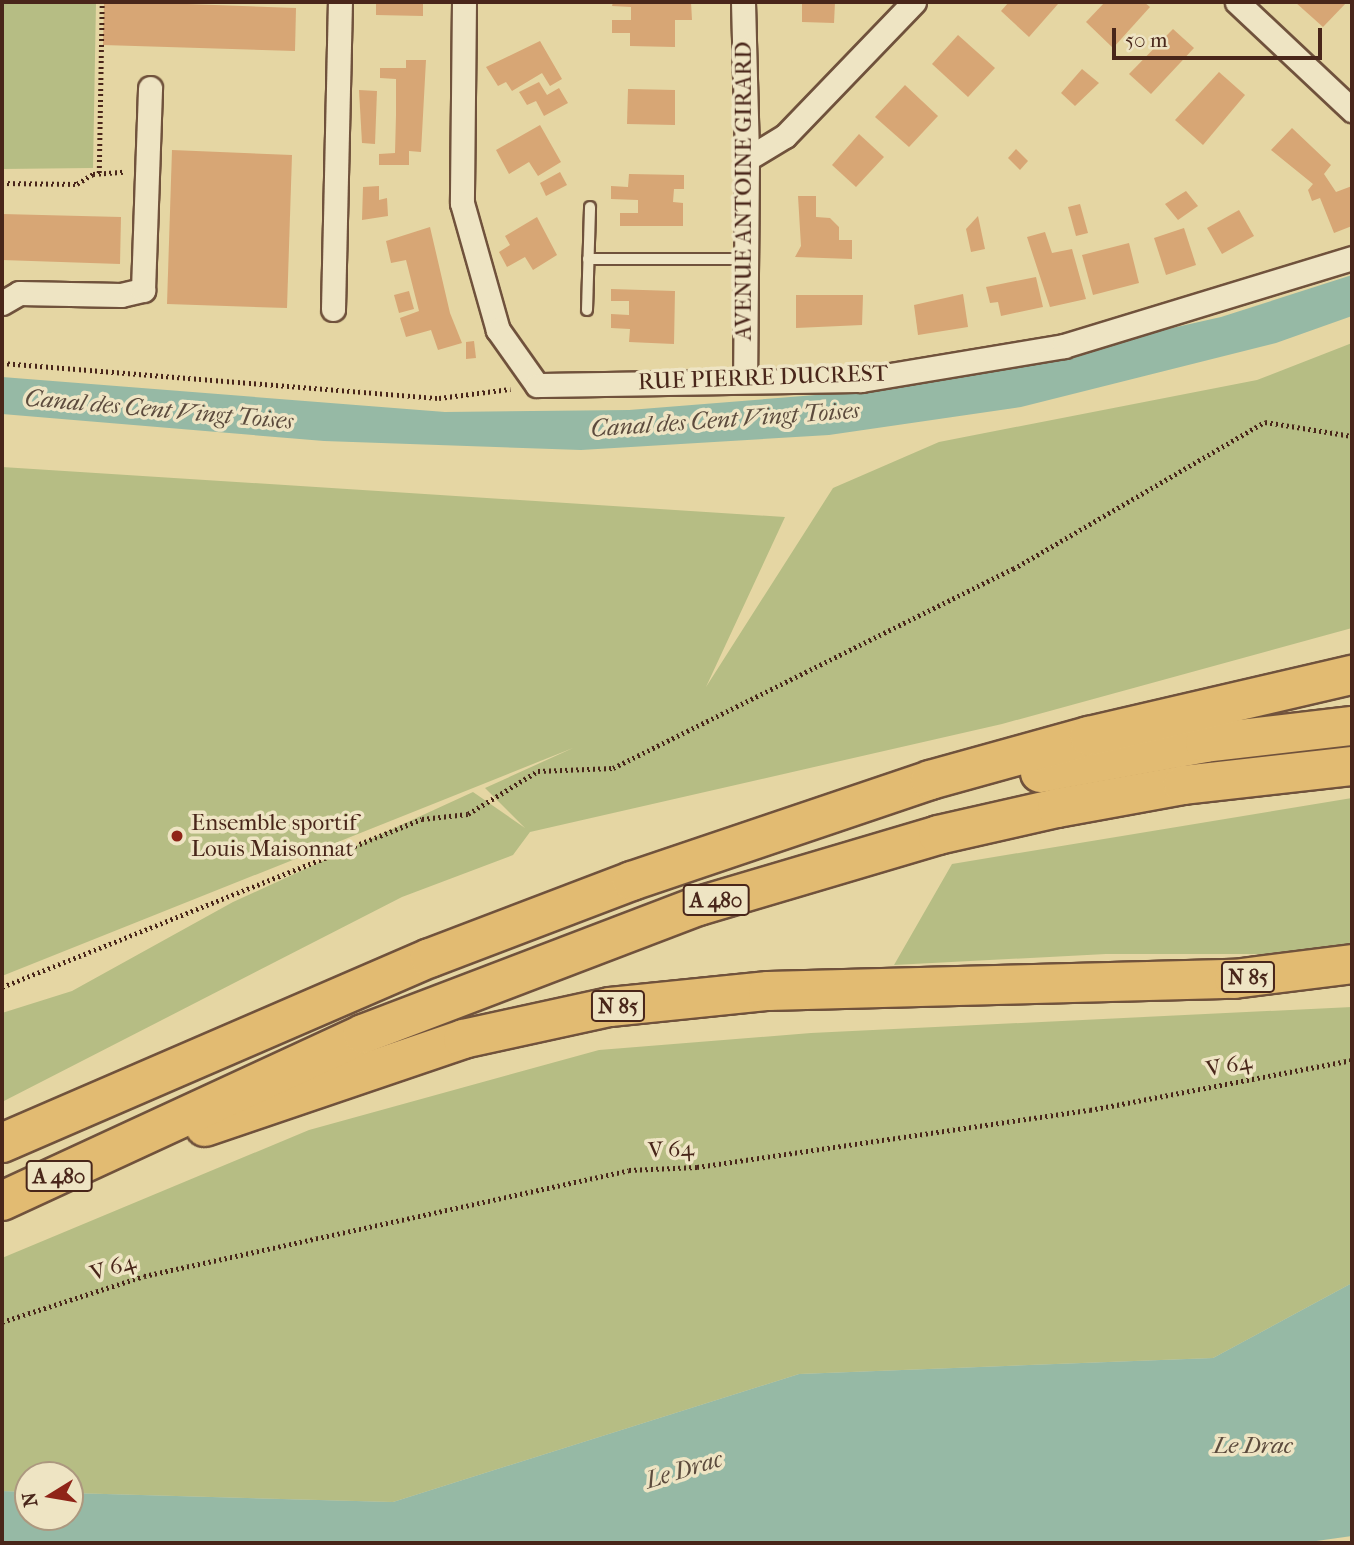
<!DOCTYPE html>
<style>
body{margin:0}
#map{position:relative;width:1354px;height:1545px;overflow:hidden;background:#e5d6a3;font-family:"IM FELL French Canon",serif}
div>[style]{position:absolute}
.green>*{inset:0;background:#b6bd84}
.water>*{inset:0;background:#96b9a5}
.building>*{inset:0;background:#d7a675}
.path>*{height:4.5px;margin-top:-2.25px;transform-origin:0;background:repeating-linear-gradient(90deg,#49261a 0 2px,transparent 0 5.5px)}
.roads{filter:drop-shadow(2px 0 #70523c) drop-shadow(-2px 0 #70523c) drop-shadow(0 2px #70523c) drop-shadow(0 -2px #70523c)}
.lane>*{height:10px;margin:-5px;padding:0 5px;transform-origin:5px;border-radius:5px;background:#eee4c3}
.street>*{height:23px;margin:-11.5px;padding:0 11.5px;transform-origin:11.5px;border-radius:11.5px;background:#eee4c3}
.highway>*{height:38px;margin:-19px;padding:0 19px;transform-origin:19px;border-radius:19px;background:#e2bb72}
.dots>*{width:19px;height:19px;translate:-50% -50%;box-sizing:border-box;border:4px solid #eee4c3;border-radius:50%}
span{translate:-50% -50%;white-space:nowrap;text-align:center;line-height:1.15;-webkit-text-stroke:7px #eee4c3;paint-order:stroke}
.shield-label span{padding:2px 5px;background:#eee4c3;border:2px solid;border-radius:5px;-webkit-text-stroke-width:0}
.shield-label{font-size:21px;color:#49261a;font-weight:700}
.street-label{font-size:23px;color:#49261a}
.poi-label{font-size:23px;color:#49261a}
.left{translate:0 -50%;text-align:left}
.water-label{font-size:24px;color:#5c4b3d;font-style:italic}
.frame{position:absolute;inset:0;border:4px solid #49261a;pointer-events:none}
.north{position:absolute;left:14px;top:1461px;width:70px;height:70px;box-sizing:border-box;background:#eee4c3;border:2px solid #ac987f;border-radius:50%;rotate:259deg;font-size:19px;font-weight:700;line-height:28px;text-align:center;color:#49261a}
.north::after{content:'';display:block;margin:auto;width:24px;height:32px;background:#8f2418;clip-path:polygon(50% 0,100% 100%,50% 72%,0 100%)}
.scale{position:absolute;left:1112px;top:28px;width:210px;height:32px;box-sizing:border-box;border:4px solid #49261a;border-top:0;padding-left:9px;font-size:21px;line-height:24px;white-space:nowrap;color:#49261a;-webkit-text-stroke:5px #eee4c3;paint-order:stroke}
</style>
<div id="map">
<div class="green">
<i style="clip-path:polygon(2px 2px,96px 2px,93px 168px,2px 169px)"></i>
<i style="clip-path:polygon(1352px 343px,1352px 628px,1002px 724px,530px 832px,513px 855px,402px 897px,2px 1102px,2px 1013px,72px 991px,233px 902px,473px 792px,525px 828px,485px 788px,573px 748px,2px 976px,2px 467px,785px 517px,706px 687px,833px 488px,939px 442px,1257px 380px)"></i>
<i style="clip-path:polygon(1352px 798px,1352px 947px,1329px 954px,1106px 954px,894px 965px,952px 864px)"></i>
<i style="clip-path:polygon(1352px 1007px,1352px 1283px,1213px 1358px,799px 1374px,393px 1502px,70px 1493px,70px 1475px,28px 1475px,28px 1492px,2px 1491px,2px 1258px,309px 1130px,599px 1050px,811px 1033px)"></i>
</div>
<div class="water">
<i style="clip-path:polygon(1352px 275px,1352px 316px,1276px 343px,1021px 407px,829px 435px,581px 450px,324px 441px,2px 414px,2px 377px,445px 412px,629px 410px,854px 392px,1052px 355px,1221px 317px)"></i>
<i style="clip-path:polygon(1352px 1283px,1352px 1536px,1302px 1543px,2px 1543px,2px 1491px,28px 1492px,28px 1517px,70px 1517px,70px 1493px,393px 1502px,799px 1374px,1213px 1358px)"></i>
</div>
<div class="building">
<i style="clip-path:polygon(133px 2px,296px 8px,295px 51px,103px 45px,104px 3px)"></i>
<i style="clip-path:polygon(376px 2px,423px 2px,423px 16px,376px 15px)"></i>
<i style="clip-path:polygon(613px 2px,691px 2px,692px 20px,675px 20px,675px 47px,630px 46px,630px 33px,612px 33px,612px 20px,631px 20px,631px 7px,612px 6px)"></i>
<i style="clip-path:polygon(802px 2px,835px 2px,834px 23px,802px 22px)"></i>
<i style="clip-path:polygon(1009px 2px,1055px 2px,1058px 4px,1029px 37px,1001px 11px)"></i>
<i style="clip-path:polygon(1105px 2px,1144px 2px,1150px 7px,1113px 48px,1086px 22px)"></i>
<i style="clip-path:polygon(1295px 2px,1347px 2px,1323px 27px)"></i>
<i style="clip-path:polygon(1173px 29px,1194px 48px,1151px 94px,1129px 74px)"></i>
<i style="clip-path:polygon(958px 35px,995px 68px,968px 97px,932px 64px)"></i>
<i style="clip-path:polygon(540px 41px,562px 79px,550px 86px,542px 73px,512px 91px,506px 82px,498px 86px,486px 67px)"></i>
<i style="clip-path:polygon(406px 60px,426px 60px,421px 152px,409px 151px,409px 165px,379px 165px,379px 154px,395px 153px,396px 115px,396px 79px,380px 78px,380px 68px,406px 68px)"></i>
<i style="clip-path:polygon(1082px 69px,1099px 83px,1075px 106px,1061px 93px)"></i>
<i style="clip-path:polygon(1219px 72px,1245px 95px,1203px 145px,1175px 120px)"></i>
<i style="clip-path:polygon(539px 82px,547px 95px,559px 88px,568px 103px,544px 116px,536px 101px,527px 105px,519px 92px)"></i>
<i style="clip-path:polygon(905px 85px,938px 116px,909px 147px,875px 117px)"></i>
<i style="clip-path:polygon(628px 89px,675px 90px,675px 125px,627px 124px)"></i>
<i style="clip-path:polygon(359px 90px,377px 91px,375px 144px,362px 143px)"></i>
<i style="clip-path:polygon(540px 125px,561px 162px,538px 176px,529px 162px,509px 174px,496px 150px)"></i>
<i style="clip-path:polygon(1292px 128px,1331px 165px,1324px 174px,1336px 192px,1352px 186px,1352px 226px,1334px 233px,1320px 198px,1312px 201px,1308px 190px,1313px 184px,1271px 150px)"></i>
<i style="clip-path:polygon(859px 134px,884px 157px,856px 187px,832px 165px)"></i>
<i style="clip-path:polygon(1016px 149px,1028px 161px,1020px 170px,1008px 158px)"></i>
<i style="clip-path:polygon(172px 150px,292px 155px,287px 308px,167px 304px)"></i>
<i style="clip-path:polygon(560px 172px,567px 185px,546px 196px,540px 183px)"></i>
<i style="clip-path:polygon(629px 174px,684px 175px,684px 189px,674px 189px,673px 202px,683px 203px,683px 226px,620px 226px,620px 213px,638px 213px,638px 200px,611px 199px,611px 186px,628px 187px)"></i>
<i style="clip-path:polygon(379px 186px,379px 200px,387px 198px,388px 216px,362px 220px,363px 187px)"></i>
<i style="clip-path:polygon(1186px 191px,1198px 206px,1178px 220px,1165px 204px)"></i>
<i style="clip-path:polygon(798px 196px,816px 196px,816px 217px,830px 218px,839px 227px,839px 240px,852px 240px,852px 259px,795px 257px,801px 246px)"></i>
<i style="clip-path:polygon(1080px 204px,1088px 233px,1076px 236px,1068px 207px)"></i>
<i style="clip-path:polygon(1239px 210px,1254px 236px,1222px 254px,1207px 228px)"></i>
<i style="clip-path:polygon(2px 214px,121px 217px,120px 264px,2px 260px)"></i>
<i style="clip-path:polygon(978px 216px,985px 249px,971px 252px,966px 229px)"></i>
<i style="clip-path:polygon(537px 217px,557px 255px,533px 270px,525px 257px,507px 267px,499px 252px,510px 245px,505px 236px)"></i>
<i style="clip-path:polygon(430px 227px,450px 313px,462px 343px,438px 350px,431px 330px,406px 337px,400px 318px,419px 311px,406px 260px,391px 263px,386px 241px)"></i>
<i style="clip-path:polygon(1184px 228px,1196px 265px,1166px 275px,1154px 238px)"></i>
<i style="clip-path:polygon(1045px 232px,1052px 253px,1072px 249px,1086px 299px,1050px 307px,1027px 237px)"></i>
<i style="clip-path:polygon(1129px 243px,1139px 283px,1093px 295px,1082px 255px)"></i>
<i style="clip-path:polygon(1036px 277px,1043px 307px,1001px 316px,998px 302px,990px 303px,986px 287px)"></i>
<i style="clip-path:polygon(611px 289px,675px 291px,674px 344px,629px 342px,630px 329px,611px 328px,611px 314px,629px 315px,629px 301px,611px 301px)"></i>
<i style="clip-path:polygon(409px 291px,414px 309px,399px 313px,394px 295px)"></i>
<i style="clip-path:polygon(963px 294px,968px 327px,918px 335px,914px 305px)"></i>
<i style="clip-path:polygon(796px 295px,863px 295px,862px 325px,796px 328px)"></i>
<i style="clip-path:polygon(474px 341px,476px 358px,466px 359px,466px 342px)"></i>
</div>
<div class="path">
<i style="left:99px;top:173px;width:171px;rotate:-89deg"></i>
<i style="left:2px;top:183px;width:75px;rotate:0.8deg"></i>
<i style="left:77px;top:184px;width:19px;rotate:-32deg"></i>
<i style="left:93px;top:174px;width:31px;rotate:-4deg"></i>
<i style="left:2px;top:363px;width:438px;rotate:4.6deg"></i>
<i style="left:439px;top:398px;width:72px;rotate:-7.2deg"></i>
<i style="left:2px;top:987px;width:452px;rotate:-21.8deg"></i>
<i style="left:422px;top:819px;width:46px;rotate:-6.2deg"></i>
<i style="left:468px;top:814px;width:82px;rotate:-31.6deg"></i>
<i style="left:538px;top:771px;width:75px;rotate:-2.3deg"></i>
<i style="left:613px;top:768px;width:447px;rotate:-26.5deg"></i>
<i style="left:1013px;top:569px;width:292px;rotate:-30.3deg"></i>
<i style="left:1265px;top:422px;width:88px;rotate:9.1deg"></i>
<i style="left:2px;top:1322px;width:149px;rotate:-17.9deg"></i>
<i style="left:144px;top:1276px;width:496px;rotate:-12.3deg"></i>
<i style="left:629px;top:1170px;width:68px;rotate:-2.5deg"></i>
<i style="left:697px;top:1167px;width:397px;rotate:-8.3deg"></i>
<i style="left:1090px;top:1110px;width:267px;rotate:-10.8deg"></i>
</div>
<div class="roads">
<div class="lane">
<i style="left:588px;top:259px;width:155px"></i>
<i style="left:587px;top:310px;width:103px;rotate:-88.3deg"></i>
</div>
<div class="street">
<i style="left:464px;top:2px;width:201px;rotate:90.6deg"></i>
<i style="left:462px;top:203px;width:132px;rotate:74.2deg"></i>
<i style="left:498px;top:330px;width:67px;rotate:54.7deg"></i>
<i style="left:537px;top:385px;width:324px;rotate:-0.9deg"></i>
<i style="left:861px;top:380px;width:206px;rotate:-9.5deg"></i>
<i style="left:1064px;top:346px;width:301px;rotate:-17deg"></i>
<i style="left:743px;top:2px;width:157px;rotate:88.5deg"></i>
<i style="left:747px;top:159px;width:222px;rotate:90.5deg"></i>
<i style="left:1237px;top:2px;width:158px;rotate:43.2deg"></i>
<i style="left:747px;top:159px;width:44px;rotate:-31.2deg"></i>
<i style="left:785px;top:136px;width:186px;rotate:-46.1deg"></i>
<i style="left:2px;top:303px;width:20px;rotate:-30deg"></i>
<i style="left:19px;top:293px;width:102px;rotate:1.1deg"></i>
<i style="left:121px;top:295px;width:23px;rotate:-13deg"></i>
<i style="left:143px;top:290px;width:202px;rotate:-88deg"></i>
<i style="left:333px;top:309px;width:307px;rotate:-88.7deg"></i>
</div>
<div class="highway">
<i style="left:1040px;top:773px;width:168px;rotate:-10.3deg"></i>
<i style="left:1205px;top:743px;width:148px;rotate:-6.6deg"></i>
<i style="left:205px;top:1127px;width:273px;rotate:-18.8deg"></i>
<i style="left:463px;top:1039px;width:150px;rotate:-12.3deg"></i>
<i style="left:610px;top:1007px;width:159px;rotate:-5.8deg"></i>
<i style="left:768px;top:991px;width:466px;rotate:-1.5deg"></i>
<i style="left:1234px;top:979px;width:119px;rotate:-7.2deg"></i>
<i style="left:2px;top:1143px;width:466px;rotate:-23.4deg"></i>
<i style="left:430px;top:958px;width:216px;rotate:-20.9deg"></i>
<i style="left:632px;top:881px;width:315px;rotate:-18.7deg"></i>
<i style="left:930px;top:780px;width:165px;rotate:-15.5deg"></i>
<i style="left:1089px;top:736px;width:270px;rotate:-13.1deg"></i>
<i style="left:2px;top:1201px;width:398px;rotate:-24.8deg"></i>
<i style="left:363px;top:1034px;width:360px;rotate:-20.9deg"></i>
<i style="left:699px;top:906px;width:249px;rotate:-16.5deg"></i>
<i style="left:938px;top:835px;width:122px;rotate:-12.8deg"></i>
<i style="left:1057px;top:808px;width:128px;rotate:-10.3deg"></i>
<i style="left:1183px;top:785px;width:170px;rotate:-6.4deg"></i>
</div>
</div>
<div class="dots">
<i style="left:177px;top:836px;background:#8f2418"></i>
</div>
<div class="shield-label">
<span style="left:716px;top:900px">A 480</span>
<span style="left:1248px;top:977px">N 85</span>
<span style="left:618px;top:1006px">N 85</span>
<span style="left:59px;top:1176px">A 480</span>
</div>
<div class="street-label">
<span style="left:744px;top:191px;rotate:-90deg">AVENUE ANTOINE GIRARD</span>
<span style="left:763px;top:378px;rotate:-2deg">RUE PIERRE DUCREST</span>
<span style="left:1229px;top:1066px;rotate:-11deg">V 64</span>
<span style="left:671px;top:1150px;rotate:-3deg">V 64</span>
<span style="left:113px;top:1268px;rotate:-17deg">V 64</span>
</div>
<div class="poi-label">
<span class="left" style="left:191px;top:836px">Ensemble sportif<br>Louis Maisonnat</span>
</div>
<div class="water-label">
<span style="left:159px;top:410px;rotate:5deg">Canal des Cent Vingt Toises</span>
<span style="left:725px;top:420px;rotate:-4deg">Canal des Cent Vingt Toises</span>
<span style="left:1253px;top:1446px">Le Drac</span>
<span style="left:684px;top:1470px;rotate:-17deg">Le Drac</span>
</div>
<div class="frame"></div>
<div class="north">N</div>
<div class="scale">50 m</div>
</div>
